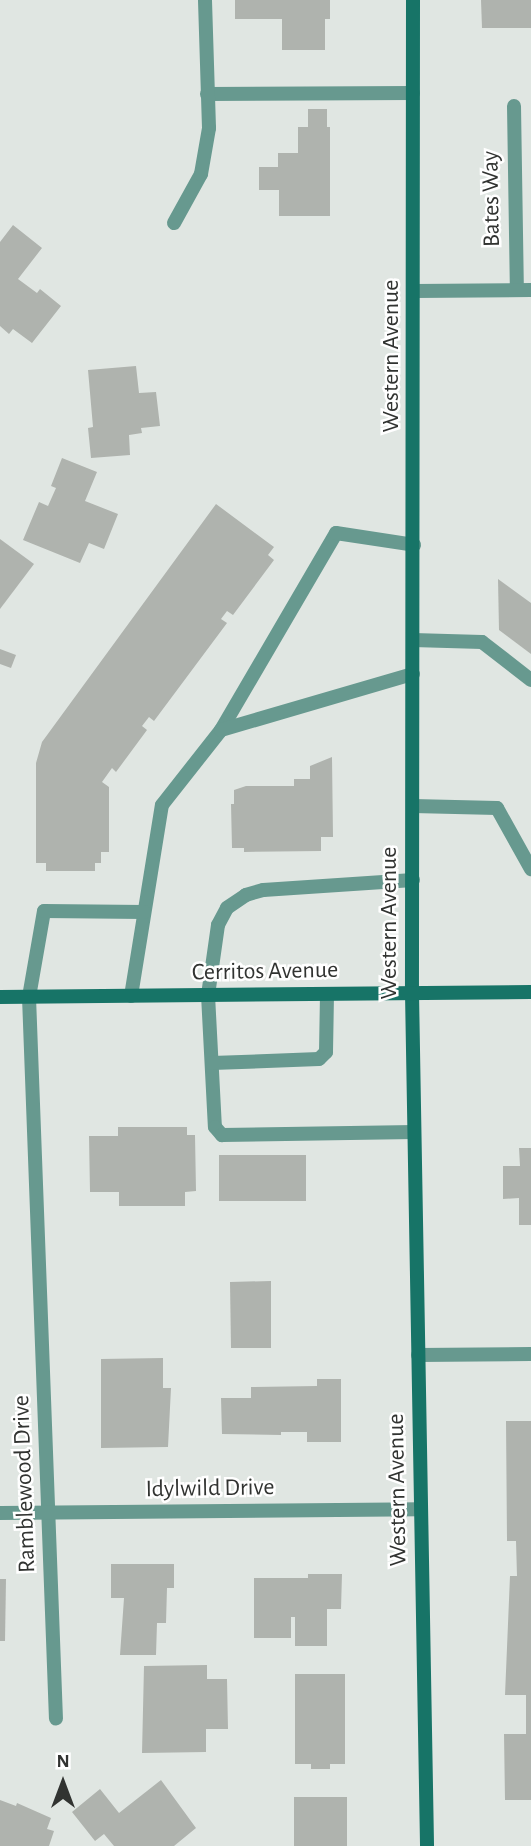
<!DOCTYPE html>
<style>
body{margin:0}
#map{position:relative;width:531px;height:1846px;overflow:hidden;background:#e0e6e2;font-family:"Alegreya Sans",sans-serif}
div>[style]{position:absolute}
.building>*{inset:0;background:#afb3ae}
.lane>*{height:14px;margin:-7px;padding:0 7px;transform-origin:7px;border-radius:7px;background:#67998f}
.street>*{height:14px;margin:-7px;padding:0 7px;transform-origin:7px;border-radius:7px;background:#67998f}
.secondary>*{height:14px;margin:-7px;padding:0 7px;transform-origin:7px;border-radius:7px;background:#177467}
span{translate:-50% -50%;white-space:nowrap;text-align:center;line-height:1.15;-webkit-text-stroke:5px #fff;paint-order:stroke}
.street-label{font-size:24px;color:#313331}
.north{position:absolute;left:28px;top:1748px;width:70px;height:70px;-webkit-text-stroke:5px #fff;paint-order:stroke;rotate:0deg;font-size:19px;font-weight:700;line-height:28px;text-align:center;color:#313331}
.north::after{content:'';display:block;margin:auto;width:24px;height:32px;background:#313331;clip-path:polygon(50% 0,100% 100%,50% 72%,0 100%)}
</style>
<div id="map">
<div class="building">
<i style="clip-path:polygon(235px 0,330px 0,330px 19px,325px 19px,325px 50px,282px 50px,282px 19px,235px 19px)"></i>
<i style="clip-path:polygon(481px 0,531px 0,531px 28px,482px 28px)"></i>
<i style="clip-path:polygon(308px 109px,327px 109px,327px 127px,330px 127px,330px 216px,279px 216px,279px 190px,259px 190px,259px 167px,278px 167px,278px 153px,298px 153px,298px 127px,308px 127px)"></i>
<i style="clip-path:polygon(13px 225px,42px 248px,18px 279px,37px 293px,40px 289px,61px 306px,32px 343px,13px 329px,9px 334px,0 326px,0 242px)"></i>
<i style="clip-path:polygon(136px 366px,139px 393px,156px 392px,160px 426px,141px 428px,142px 433px,129px 435px,130px 455px,91px 458px,88px 428px,93px 427px,88px 370px)"></i>
<i style="clip-path:polygon(62px 458px,97px 472px,85px 501px,118px 514px,104px 549px,89px 543px,80px 563px,23px 540px,39px 502px,48px 506px,56px 488px,51px 486px)"></i>
<i style="clip-path:polygon(216px 504px,274px 547px,268px 555px,274px 560px,233px 615px,227px 611px,221px 619px,227px 623px,154px 721px,149px 717px,142px 726px,147px 730px,116px 772px,112px 768px,102px 782px,109px 787px,109px 852px,101px 852px,101px 863px,95px 863px,95px 871px,46px 871px,46px 863px,36px 863px,36px 763px,42px 742px)"></i>
<i style="clip-path:polygon(0 539px,34px 564px,0 609px)"></i>
<i style="clip-path:polygon(498px 579px,531px 603px,531px 654px,499px 630px)"></i>
<i style="clip-path:polygon(0 649px,16px 655px,11px 668px,0 664px)"></i>
<i style="clip-path:polygon(332px 757px,333px 837px,321px 837px,321px 851px,244px 852px,244px 848px,232px 848px,231px 804px,234px 804px,234px 790px,246px 786px,294px 786px,294px 779px,310px 779px,310px 766px)"></i>
<i style="clip-path:polygon(118px 1127px,187px 1127px,187px 1135px,195px 1135px,196px 1191px,185px 1192px,185px 1206px,119px 1206px,119px 1192px,90px 1192px,89px 1136px,118px 1136px)"></i>
<i style="clip-path:polygon(519px 1148px,531px 1148px,531px 1225px,519px 1225px,519px 1198px,503px 1199px,503px 1166px,520px 1166px)"></i>
<i style="clip-path:polygon(219px 1155px,306px 1155px,306px 1201px,219px 1201px)"></i>
<i style="clip-path:polygon(271px 1281px,271px 1348px,231px 1348px,230px 1282px)"></i>
<i style="clip-path:polygon(163px 1358px,163px 1388px,171px 1388px,168px 1447px,101px 1448px,101px 1359px)"></i>
<i style="clip-path:polygon(317px 1379px,341px 1379px,341px 1442px,307px 1442px,307px 1432px,281px 1432px,281px 1435px,222px 1434px,221px 1398px,251px 1398px,251px 1387px,317px 1386px)"></i>
<i style="clip-path:polygon(506px 1421px,531px 1421px,531px 1800px,505px 1800px,504px 1734px,526px 1734px,526px 1695px,505px 1695px,510px 1576px,517px 1576px,516px 1541px,507px 1541px)"></i>
<i style="clip-path:polygon(111px 1564px,174px 1564px,174px 1588px,167px 1588px,166px 1623px,157px 1623px,156px 1655px,120px 1655px,124px 1598px,111px 1598px)"></i>
<i style="clip-path:polygon(308px 1574px,342px 1574px,341px 1609px,327px 1609px,327px 1646px,295px 1646px,295px 1617px,291px 1617px,291px 1638px,254px 1638px,254px 1578px,308px 1578px)"></i>
<i style="clip-path:polygon(0 1579px,6px 1579px,5px 1641px,0 1641px)"></i>
<i style="clip-path:polygon(207px 1665px,207px 1679px,227px 1679px,228px 1729px,206px 1729px,206px 1752px,142px 1753px,144px 1666px)"></i>
<i style="clip-path:polygon(295px 1674px,345px 1674px,345px 1764px,330px 1764px,330px 1769px,311px 1769px,311px 1764px,295px 1764px)"></i>
<i style="clip-path:polygon(161px 1780px,196px 1828px,174px 1846px,114px 1846px,104px 1834px,95px 1841px,72px 1812px,100px 1789px,119px 1813px)"></i>
<i style="clip-path:polygon(294px 1797px,347px 1797px,347px 1846px,294px 1846px)"></i>
<i style="clip-path:polygon(0 1800px,16px 1806px,17px 1803px,51px 1818px,47px 1829px,54px 1831px,49px 1846px,0 1846px)"></i>
</div>
<div class="lane">
<i style="left:207px;top:94px;width:206px;rotate:-0.3deg"></i>
<i style="left:174px;top:223px;width:56px;rotate:-61.1deg"></i>
<i style="left:201px;top:174px;width:47px;rotate:-80.1deg"></i>
<i style="left:209px;top:128px;width:128px;rotate:-91.8deg"></i>
<i style="left:413px;top:640px;width:69px;rotate:1.7deg"></i>
<i style="left:482px;top:642px;width:62px;rotate:37.8deg"></i>
<i style="left:221px;top:730px;width:228px;rotate:-59.7deg"></i>
<i style="left:336px;top:533px;width:79px;rotate:8.7deg"></i>
<i style="left:413px;top:806px;width:84px;rotate:1.4deg"></i>
<i style="left:497px;top:808px;width:70px;rotate:60.9deg"></i>
<i style="left:413px;top:880px;width:150px;rotate:176.2deg"></i>
<i style="left:263px;top:890px;width:18px;rotate:164deg"></i>
<i style="left:246px;top:895px;width:23px;rotate:146deg"></i>
<i style="left:227px;top:908px;width:19px;rotate:118deg"></i>
<i style="left:218px;top:925px;width:71px;rotate:98.1deg"></i>
<i style="left:208px;top:995px;width:132px;rotate:87deg"></i>
<i style="left:215px;top:1127px;width:11px;rotate:49deg"></i>
<i style="left:222px;top:1135px;width:192px;rotate:-0.9deg"></i>
<i style="left:131px;top:996px;width:193px;rotate:-80.8deg"></i>
<i style="left:162px;top:805px;width:95px;rotate:-51.8deg"></i>
<i style="left:221px;top:730px;width:200px;rotate:-16.3deg"></i>
<i style="left:29px;top:997px;width:87px;rotate:-80.1deg"></i>
<i style="left:44px;top:911px;width:100px;rotate:0.6deg"></i>
<i style="left:212px;top:1063px;width:107px;rotate:-2.1deg"></i>
<i style="left:319px;top:1059px;width:10px;rotate:-45deg"></i>
<i style="left:326px;top:1052px;width:58px;rotate:-89deg"></i>
</div>
<div class="street">
<i style="left:514px;top:106px;width:184px;rotate:89.1deg"></i>
<i style="left:415px;top:291px;width:116px;rotate:-0.5deg"></i>
<i style="left:29px;top:997px;width:722px;rotate:87.86deg"></i>
<i style="left:418px;top:1355px;width:113px;rotate:-0.5deg"></i>
<i style="left:0;top:1513px;width:421px;rotate:-0.5deg"></i>
</div>
<div class="secondary">
<i style="left:413px;top:0;width:993px;rotate:90.06deg"></i>
<i style="left:412px;top:993px;width:853px;rotate:88.99deg"></i>
<i style="left:0;top:997px;width:531px;rotate:-0.54deg"></i>
</div>
<div class="street-label">
<span style="left:492px;top:199px;rotate:-91deg">Bates Way</span>
<span style="left:392px;top:356px;rotate:-90deg">Western Avenue</span>
<span style="left:390px;top:923px;rotate:-90deg">Western Avenue</span>
<span style="left:265px;top:972px;rotate:-1deg">Cerritos Avenue</span>
<span style="left:25px;top:1484px;rotate:-92deg">Ramblewood Drive</span>
<span style="left:210px;top:1489px;rotate:-1deg">Idylwild Drive</span>
<span style="left:398px;top:1490px;rotate:-91deg">Western Avenue</span>
</div>
<div class="north">N</div>
</div>
